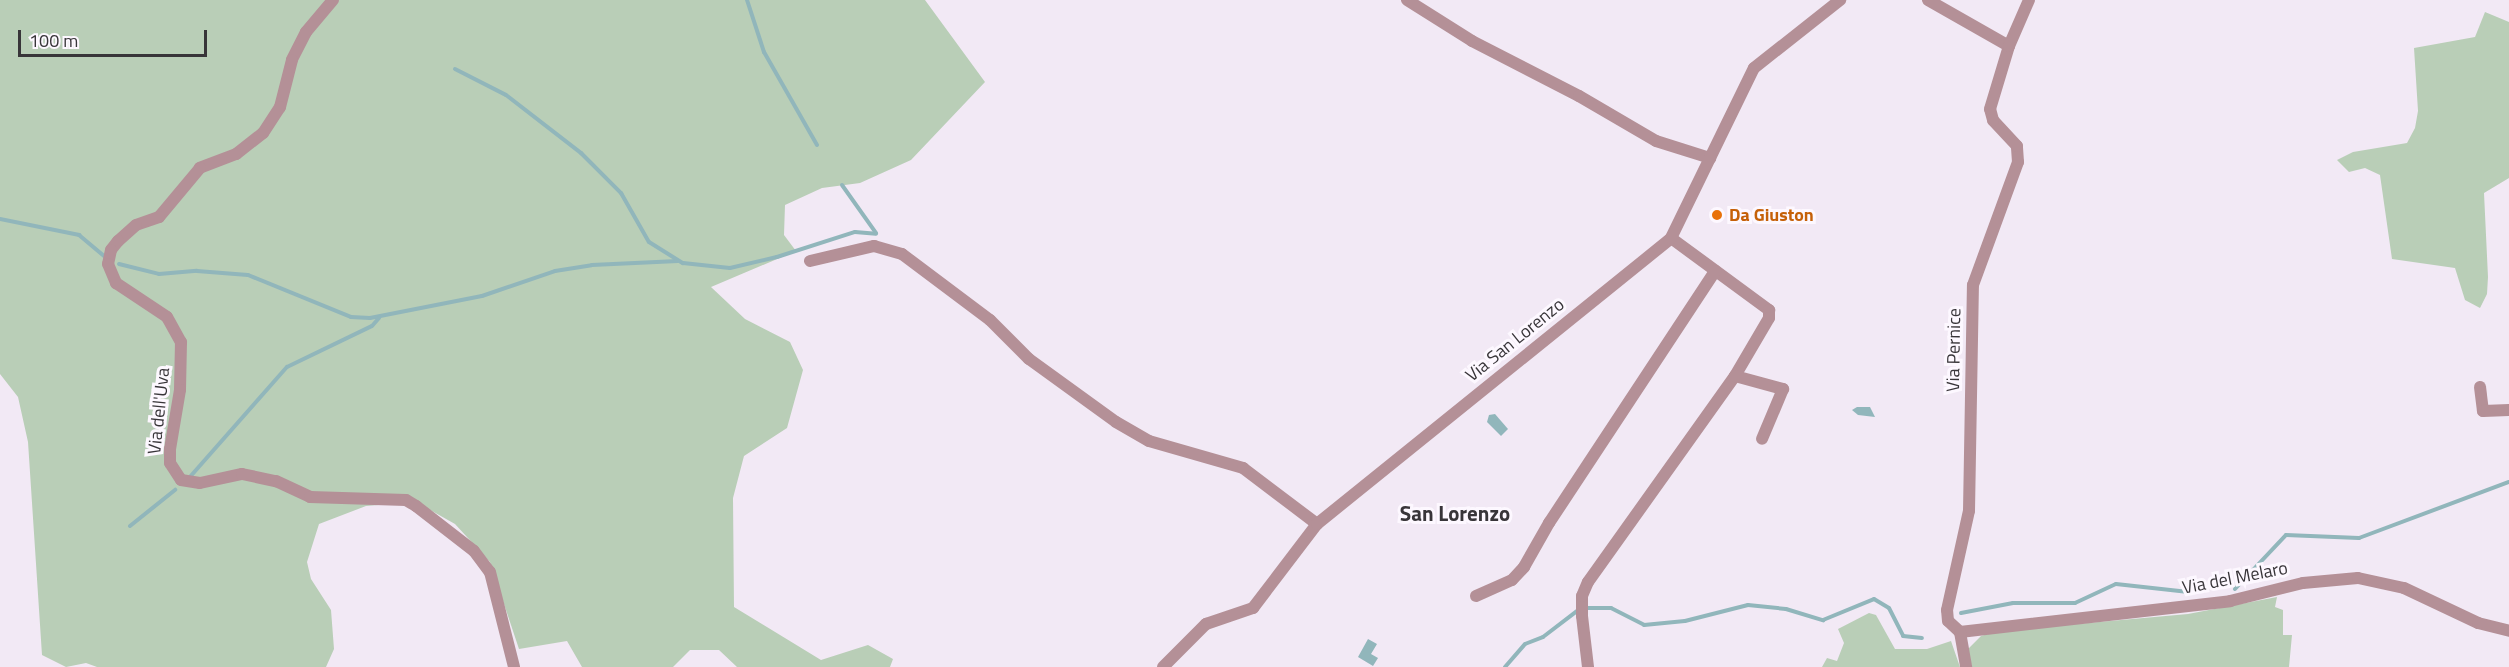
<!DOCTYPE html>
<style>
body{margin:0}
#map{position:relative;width:2509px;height:667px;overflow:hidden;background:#f2e9f5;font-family:"Titillium Web",sans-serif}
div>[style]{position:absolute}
.green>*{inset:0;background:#b9ceb7}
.water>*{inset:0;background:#91b6bb}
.stream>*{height:4px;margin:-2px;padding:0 2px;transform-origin:2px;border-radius:2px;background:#91b6bb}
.street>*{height:12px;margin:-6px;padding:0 6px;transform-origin:6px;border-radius:6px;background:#b49097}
.dots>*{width:16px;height:16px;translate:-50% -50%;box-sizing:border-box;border:3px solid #fdf8ff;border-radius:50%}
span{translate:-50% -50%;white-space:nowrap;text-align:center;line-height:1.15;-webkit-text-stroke:6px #fdf8ff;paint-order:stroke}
.food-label{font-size:18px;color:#c56008;font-weight:700}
.left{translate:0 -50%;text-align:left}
.street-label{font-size:18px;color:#383539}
.quarter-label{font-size:21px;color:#383539;font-weight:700}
.scale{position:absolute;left:18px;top:30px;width:189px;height:27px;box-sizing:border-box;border:3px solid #383539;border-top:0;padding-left:8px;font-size:18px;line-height:21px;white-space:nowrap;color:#383539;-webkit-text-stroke:4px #fdf8ff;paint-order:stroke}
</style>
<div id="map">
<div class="green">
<i style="clip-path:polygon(0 0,925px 0,985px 82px,911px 160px,860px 183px,822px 188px,785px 205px,784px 235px,796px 251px,711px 287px,745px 319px,790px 342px,803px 370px,787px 428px,744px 456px,733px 498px,734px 607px,821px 660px,868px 645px,893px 659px,890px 667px,737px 667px,719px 650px,690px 650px,673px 667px,582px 667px,567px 641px,519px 649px,490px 562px,455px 524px,416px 502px,366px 506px,319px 524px,307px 562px,311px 579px,331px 610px,334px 649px,326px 667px,97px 667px,86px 663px,66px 667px,42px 655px,28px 442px,18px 397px,0 374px)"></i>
<i style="clip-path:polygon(2485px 12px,2509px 22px,2509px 178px,2484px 193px,2488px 277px,2487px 294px,2480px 308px,2465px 300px,2455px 268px,2392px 259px,2380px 175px,2365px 168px,2349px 172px,2337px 160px,2353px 152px,2407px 143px,2415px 128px,2418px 111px,2414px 48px,2475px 37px)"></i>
<i style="clip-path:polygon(2277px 597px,2275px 607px,2283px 610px,2283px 635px,2292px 635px,2289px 667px,1972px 667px,1967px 650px,1981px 636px,1999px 631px,2188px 614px)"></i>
<i style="clip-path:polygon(1869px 613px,1876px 615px,1895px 649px,1927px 649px,1951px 641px,1960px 667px,1822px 667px,1827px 658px,1837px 661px,1844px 643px,1838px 629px)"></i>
</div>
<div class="water">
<i style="clip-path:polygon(1857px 407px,1870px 407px,1875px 417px,1858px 415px,1852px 410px)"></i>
<i style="clip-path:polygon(1495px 414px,1508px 429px,1501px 436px,1487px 422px,1489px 415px)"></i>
<i style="clip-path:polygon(1368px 639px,1377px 644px,1371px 654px,1378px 658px,1373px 666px,1358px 657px)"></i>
</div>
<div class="stream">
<i style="left:747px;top:0;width:55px;rotate:71.9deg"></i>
<i style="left:764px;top:52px;width:107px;rotate:60.3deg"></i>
<i style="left:455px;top:69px;width:57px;rotate:27deg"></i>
<i style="left:506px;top:95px;width:95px;rotate:37.7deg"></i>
<i style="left:581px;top:153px;width:57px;rotate:45deg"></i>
<i style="left:621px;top:193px;width:56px;rotate:60.3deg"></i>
<i style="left:649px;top:242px;width:40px;rotate:32deg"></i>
<i style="left:683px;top:263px;width:47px;rotate:6.1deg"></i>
<i style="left:730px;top:268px;width:48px;rotate:-13.2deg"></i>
<i style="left:777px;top:257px;width:82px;rotate:-17.8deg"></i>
<i style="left:855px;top:232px;width:21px;rotate:5deg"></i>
<i style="left:842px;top:185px;width:59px;rotate:54.7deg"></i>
<i style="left:0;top:219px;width:81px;rotate:11.4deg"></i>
<i style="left:79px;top:235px;width:35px;rotate:40deg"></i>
<i style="left:119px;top:264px;width:41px;rotate:14deg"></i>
<i style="left:159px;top:274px;width:38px;rotate:-5deg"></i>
<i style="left:197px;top:271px;width:51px;rotate:4.5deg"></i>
<i style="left:248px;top:275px;width:111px;rotate:22.2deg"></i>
<i style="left:351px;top:317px;width:19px;rotate:3deg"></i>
<i style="left:370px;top:318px;width:114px;rotate:-11.1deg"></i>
<i style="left:482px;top:296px;width:77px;rotate:-18.9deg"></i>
<i style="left:555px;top:271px;width:37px;rotate:-9deg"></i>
<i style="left:592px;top:265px;width:86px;rotate:-2.7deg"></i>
<i style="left:189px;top:478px;width:148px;rotate:-48.6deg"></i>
<i style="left:287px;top:367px;width:94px;rotate:-25.8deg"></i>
<i style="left:372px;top:326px;width:11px;rotate:-49deg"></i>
<i style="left:130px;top:526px;width:58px;rotate:-38.7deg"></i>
<i style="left:2235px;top:589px;width:74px;rotate:-46.6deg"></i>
<i style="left:2286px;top:535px;width:73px;rotate:2.4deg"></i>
<i style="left:2359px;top:538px;width:160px;rotate:-20.5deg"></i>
<i style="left:1586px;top:608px;width:25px"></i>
<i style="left:1611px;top:608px;width:37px;rotate:27deg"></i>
<i style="left:1644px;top:625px;width:41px;rotate:-5.6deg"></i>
<i style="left:1685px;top:621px;width:65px;rotate:-14.3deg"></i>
<i style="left:1748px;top:605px;width:38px;rotate:6deg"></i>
<i style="left:1786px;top:609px;width:39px;rotate:17deg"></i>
<i style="left:1823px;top:620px;width:55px;rotate:-22.4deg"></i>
<i style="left:1874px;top:599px;width:17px;rotate:31deg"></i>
<i style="left:1889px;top:608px;width:31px;rotate:63deg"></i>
<i style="left:1903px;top:636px;width:19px;rotate:6deg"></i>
<i style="left:1961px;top:613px;width:53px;rotate:-10.9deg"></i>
<i style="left:2013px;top:603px;width:62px"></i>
<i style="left:2075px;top:603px;width:45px;rotate:-24.9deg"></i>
<i style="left:2116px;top:584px;width:73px;rotate:6.3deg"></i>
<i style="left:1505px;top:667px;width:30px;rotate:-49deg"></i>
<i style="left:1525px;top:644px;width:19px;rotate:-21deg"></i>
<i style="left:1543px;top:637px;width:43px;rotate:-37.4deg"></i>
</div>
<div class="street">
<i style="left:333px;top:0;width:42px;rotate:130.2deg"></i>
<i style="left:306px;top:32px;width:31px;rotate:117deg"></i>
<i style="left:292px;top:60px;width:49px;rotate:104.3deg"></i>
<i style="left:280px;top:107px;width:31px;rotate:123deg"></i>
<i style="left:263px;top:133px;width:34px;rotate:142deg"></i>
<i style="left:236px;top:154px;width:39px;rotate:159deg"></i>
<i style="left:200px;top:168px;width:64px;rotate:129.9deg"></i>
<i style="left:159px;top:217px;width:24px;rotate:161deg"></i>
<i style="left:136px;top:225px;width:24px;rotate:138deg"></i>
<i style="left:118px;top:241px;width:11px;rotate:128deg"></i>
<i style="left:111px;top:250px;width:14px;rotate:102deg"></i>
<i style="left:108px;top:264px;width:21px;rotate:67deg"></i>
<i style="left:116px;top:283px;width:61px;rotate:33.7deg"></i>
<i style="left:167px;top:317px;width:29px;rotate:61deg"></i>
<i style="left:181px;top:342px;width:48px;rotate:91.2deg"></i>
<i style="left:180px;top:390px;width:60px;rotate:99.6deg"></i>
<i style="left:170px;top:449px;width:14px;rotate:90deg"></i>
<i style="left:170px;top:463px;width:20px;rotate:57deg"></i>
<i style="left:181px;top:480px;width:19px;rotate:9deg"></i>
<i style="left:200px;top:483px;width:43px;rotate:-12.1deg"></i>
<i style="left:242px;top:474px;width:35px;rotate:12deg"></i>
<i style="left:276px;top:481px;width:38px;rotate:25deg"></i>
<i style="left:310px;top:497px;width:96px;rotate:1.8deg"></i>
<i style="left:406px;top:500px;width:12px;rotate:31deg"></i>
<i style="left:416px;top:506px;width:73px;rotate:37.8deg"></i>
<i style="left:474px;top:551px;width:26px;rotate:53deg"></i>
<i style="left:490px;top:572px;width:98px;rotate:75.8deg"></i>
<i style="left:1407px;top:0;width:77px;rotate:32.2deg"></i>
<i style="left:1472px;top:41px;width:120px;rotate:27.2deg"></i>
<i style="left:1579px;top:96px;width:89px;rotate:30.3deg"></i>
<i style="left:1656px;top:141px;width:57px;rotate:17.5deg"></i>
<i style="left:1928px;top:0;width:93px;rotate:29.6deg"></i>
<i style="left:1671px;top:238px;width:122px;rotate:36.3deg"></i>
<i style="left:1769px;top:310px;width:8px;rotate:90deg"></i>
<i style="left:1769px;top:318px;width:67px;rotate:120.4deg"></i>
<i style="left:810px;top:261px;width:66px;rotate:-13.2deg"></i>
<i style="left:874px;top:246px;width:29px;rotate:16deg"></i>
<i style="left:902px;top:254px;width:110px;rotate:36.9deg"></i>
<i style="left:990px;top:320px;width:55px;rotate:45deg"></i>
<i style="left:1029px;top:359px;width:107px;rotate:35.9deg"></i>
<i style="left:1116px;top:422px;width:38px;rotate:30deg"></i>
<i style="left:1149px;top:441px;width:98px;rotate:16deg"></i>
<i style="left:1243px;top:468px;width:93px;rotate:37.1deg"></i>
<i style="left:2480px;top:387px;width:24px;rotate:83deg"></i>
<i style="left:2483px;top:411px;width:26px;rotate:-2deg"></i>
<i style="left:1476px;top:596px;width:39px;rotate:-24deg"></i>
<i style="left:1512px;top:580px;width:18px;rotate:-47deg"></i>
<i style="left:1524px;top:567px;width:51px;rotate:-60.4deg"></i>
<i style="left:1549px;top:523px;width:302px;rotate:-56.6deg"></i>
<i style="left:1960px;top:632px;width:16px;rotate:-137deg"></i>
<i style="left:1948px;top:621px;width:11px;rotate:-95deg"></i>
<i style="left:1947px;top:610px;width:101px;rotate:-77.5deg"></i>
<i style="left:1969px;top:511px;width:226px;rotate:-89deg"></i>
<i style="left:1973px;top:285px;width:131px;rotate:-69.9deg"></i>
<i style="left:2018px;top:162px;width:16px;rotate:-94deg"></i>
<i style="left:2017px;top:146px;width:35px;rotate:-133deg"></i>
<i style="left:1993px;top:120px;width:11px;rotate:-105deg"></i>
<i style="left:1990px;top:109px;width:66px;rotate:-73.2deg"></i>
<i style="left:2009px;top:46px;width:50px;rotate:-66.5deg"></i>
<i style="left:1960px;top:632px;width:272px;rotate:-6.5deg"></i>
<i style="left:2230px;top:601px;width:75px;rotate:-13.9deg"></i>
<i style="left:2303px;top:583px;width:55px;rotate:-5.2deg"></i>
<i style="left:2358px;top:578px;width:47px;rotate:12.3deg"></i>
<i style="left:2404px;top:588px;width:82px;rotate:25.3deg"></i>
<i style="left:2478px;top:623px;width:32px;rotate:14deg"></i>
<i style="left:1960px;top:632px;width:36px;rotate:80deg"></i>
<i style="left:1163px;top:667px;width:61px;rotate:-45deg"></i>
<i style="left:1206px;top:624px;width:50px;rotate:-18.8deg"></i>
<i style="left:1253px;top:608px;width:106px;rotate:-52.7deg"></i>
<i style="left:1317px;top:524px;width:455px;rotate:-38.9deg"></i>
<i style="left:1671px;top:238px;width:189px;rotate:-64deg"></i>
<i style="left:1754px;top:68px;width:110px;rotate:-38.3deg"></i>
<i style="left:1588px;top:667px;width:51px;rotate:-96.7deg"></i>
<i style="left:1582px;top:616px;width:20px;rotate:-90deg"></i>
<i style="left:1582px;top:596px;width:15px;rotate:-67deg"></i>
<i style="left:1588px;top:582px;width:253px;rotate:-54.5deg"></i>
<i style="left:1735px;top:376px;width:50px;rotate:15.2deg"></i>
<i style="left:1783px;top:389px;width:54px;rotate:112.8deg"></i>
</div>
<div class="dots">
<i style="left:1717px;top:215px;background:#e8710a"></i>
</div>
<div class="food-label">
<span class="left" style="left:1729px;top:215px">Da Giuston</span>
</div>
<div class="street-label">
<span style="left:1515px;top:340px;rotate:-39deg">Via San Lorenzo</span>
<span style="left:1954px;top:350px;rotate:-89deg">Via Pernice</span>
<span style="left:159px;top:411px;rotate:-84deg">Via dell'Uva</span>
<span style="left:2235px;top:578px;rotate:-11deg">Via del Melaro</span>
</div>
<div class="quarter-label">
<span style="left:1455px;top:513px">San Lorenzo</span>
</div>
<div class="scale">100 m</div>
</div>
